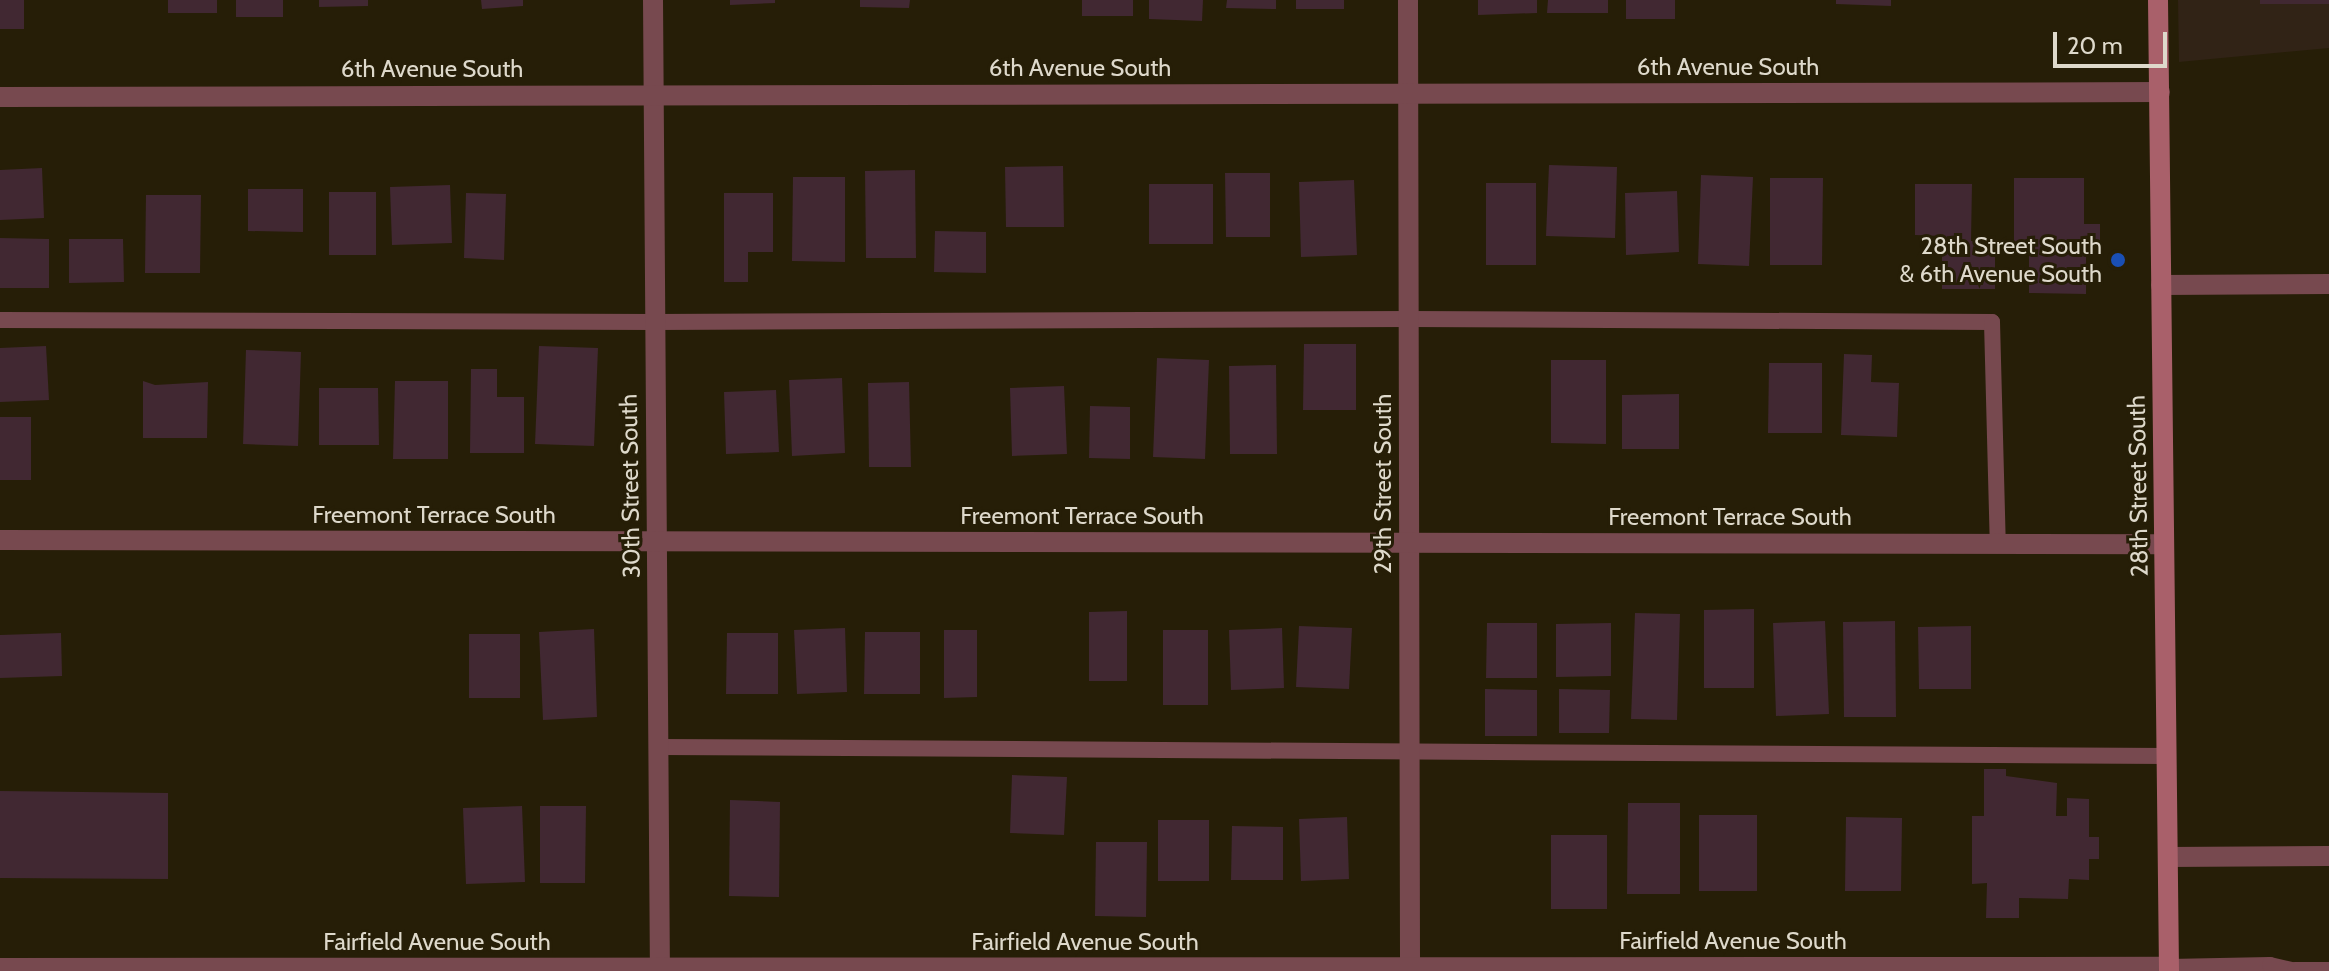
<!DOCTYPE html>
<style>
body{margin:0}
#map{position:relative;width:2329px;height:971px;overflow:hidden;background:#261e07;font-family:Cabin,sans-serif}
div>[style]{position:absolute}
.commercial>*{inset:0;background:#312316}
.building>*{inset:0;background:#412832}
.lane>*{height:16px;margin:-8px;padding:0 8px;transform-origin:8px;border-radius:8px;background:#77494f}
.street>*{height:20px;margin:-10px;padding:0 10px;transform-origin:10px;border-radius:10px;background:#77494f}
.secondary>*{height:20px;margin:-10px;padding:0 10px;transform-origin:10px;border-radius:10px;background:#a9606a}
.dots>*{width:22px;height:22px;translate:-50% -50%;box-sizing:border-box;border:4px solid #261e07;border-radius:50%}
span{translate:-50% -50%;white-space:nowrap;text-align:center;line-height:1.15;-webkit-text-stroke:6px #261e07;paint-order:stroke}
.street-label{font-size:24px;color:#ded9cb}
.poi-label{font-size:24px;color:#ded9cb}
.right{translate:-100% -50%;text-align:right}
.scale{position:absolute;left:2053px;top:32px;width:114px;height:36px;box-sizing:border-box;border:4px solid #ded9cb;border-top:0;padding-left:10px;font-size:24px;line-height:28px;white-space:nowrap;color:#ded9cb;-webkit-text-stroke:6px #261e07;paint-order:stroke}
</style>
<div id="map">
<div class="commercial">
<i style="clip-path:polygon(2178px 0,2329px 0,2329px 48px,2179px 62px)"></i>
</div>
<div class="building">
<i style="clip-path:polygon(0 0,24px 0,24px 29px,0 29px)"></i>
<i style="clip-path:polygon(168px 0,217px 0,217px 13px,168px 13px)"></i>
<i style="clip-path:polygon(236px 0,283px 0,283px 17px,236px 17px)"></i>
<i style="clip-path:polygon(319px 0,368px 0,368px 6px,319px 7px)"></i>
<i style="clip-path:polygon(481px 0,523px 0,523px 6px,482px 9px)"></i>
<i style="clip-path:polygon(730px 0,775px 0,775px 3px,730px 5px)"></i>
<i style="clip-path:polygon(860px 0,910px 0,909px 8px,860px 7px)"></i>
<i style="clip-path:polygon(1082px 0,1133px 0,1133px 16px,1082px 16px)"></i>
<i style="clip-path:polygon(1149px 0,1203px 0,1202px 21px,1149px 19px)"></i>
<i style="clip-path:polygon(1227px 0,1276px 0,1276px 9px,1226px 8px)"></i>
<i style="clip-path:polygon(1296px 0,1344px 0,1344px 9px,1296px 9px)"></i>
<i style="clip-path:polygon(1478px 0,1537px 0,1537px 13px,1478px 15px)"></i>
<i style="clip-path:polygon(1548px 0,1608px 0,1608px 13px,1547px 13px)"></i>
<i style="clip-path:polygon(1626px 0,1675px 0,1675px 19px,1626px 19px)"></i>
<i style="clip-path:polygon(1836px 0,1891px 0,1891px 6px,1836px 4px)"></i>
<i style="clip-path:polygon(2260px 0,2329px 0,2329px 4px,2260px 4px)"></i>
<i style="clip-path:polygon(1549px 165px,1617px 167px,1615px 238px,1546px 236px)"></i>
<i style="clip-path:polygon(1063px 166px,1064px 227px,1006px 227px,1005px 167px)"></i>
<i style="clip-path:polygon(42px 168px,44px 218px,0 220px,0 170px)"></i>
<i style="clip-path:polygon(915px 170px,916px 258px,866px 258px,865px 171px)"></i>
<i style="clip-path:polygon(1225px 173px,1270px 173px,1270px 237px,1226px 237px)"></i>
<i style="clip-path:polygon(1701px 175px,1753px 177px,1749px 266px,1698px 264px)"></i>
<i style="clip-path:polygon(793px 177px,845px 177px,845px 262px,792px 261px)"></i>
<i style="clip-path:polygon(1770px 178px,1823px 178px,1822px 265px,1770px 265px)"></i>
<i style="clip-path:polygon(2014px 178px,2084px 178px,2084px 224px,2100px 224px,2100px 243px,2086px 243px,2086px 294px,2029px 293px,2029px 251px,2014px 252px)"></i>
<i style="clip-path:polygon(1354px 180px,1357px 255px,1301px 257px,1299px 182px)"></i>
<i style="clip-path:polygon(1486px 183px,1536px 183px,1536px 265px,1486px 265px)"></i>
<i style="clip-path:polygon(1149px 184px,1213px 184px,1213px 244px,1149px 244px)"></i>
<i style="clip-path:polygon(1915px 184px,1972px 184px,1971px 241px,1995px 241px,1995px 289px,1942px 289px,1942px 236px,1915px 235px)"></i>
<i style="clip-path:polygon(450px 185px,452px 243px,392px 245px,390px 187px)"></i>
<i style="clip-path:polygon(248px 189px,303px 189px,303px 232px,248px 231px)"></i>
<i style="clip-path:polygon(1677px 191px,1679px 252px,1626px 255px,1625px 193px)"></i>
<i style="clip-path:polygon(329px 192px,376px 192px,376px 255px,329px 255px)"></i>
<i style="clip-path:polygon(466px 193px,506px 194px,504px 260px,464px 258px)"></i>
<i style="clip-path:polygon(724px 193px,773px 193px,773px 252px,748px 252px,748px 282px,724px 282px)"></i>
<i style="clip-path:polygon(146px 195px,201px 195px,200px 273px,145px 273px)"></i>
<i style="clip-path:polygon(935px 231px,986px 232px,986px 273px,934px 272px)"></i>
<i style="clip-path:polygon(0 238px,49px 239px,49px 288px,0 288px)"></i>
<i style="clip-path:polygon(69px 239px,123px 239px,124px 282px,69px 283px)"></i>
<i style="clip-path:polygon(1304px 344px,1356px 344px,1356px 410px,1303px 410px)"></i>
<i style="clip-path:polygon(46px 346px,49px 400px,0 402px,0 348px)"></i>
<i style="clip-path:polygon(539px 346px,598px 348px,594px 446px,535px 444px)"></i>
<i style="clip-path:polygon(246px 350px,301px 352px,298px 446px,243px 444px)"></i>
<i style="clip-path:polygon(1844px 354px,1872px 355px,1871px 382px,1899px 383px,1897px 437px,1841px 435px)"></i>
<i style="clip-path:polygon(1157px 358px,1209px 360px,1205px 459px,1153px 457px)"></i>
<i style="clip-path:polygon(1551px 360px,1606px 360px,1606px 444px,1551px 443px)"></i>
<i style="clip-path:polygon(1769px 363px,1822px 363px,1822px 433px,1768px 433px)"></i>
<i style="clip-path:polygon(1276px 365px,1277px 454px,1230px 454px,1229px 366px)"></i>
<i style="clip-path:polygon(471px 369px,497px 369px,497px 397px,524px 397px,524px 453px,470px 453px)"></i>
<i style="clip-path:polygon(842px 378px,845px 453px,792px 456px,789px 380px)"></i>
<i style="clip-path:polygon(143px 381px,155px 385px,208px 382px,207px 438px,143px 438px)"></i>
<i style="clip-path:polygon(395px 381px,448px 381px,448px 459px,393px 459px)"></i>
<i style="clip-path:polygon(909px 382px,911px 467px,869px 467px,868px 383px)"></i>
<i style="clip-path:polygon(1064px 386px,1067px 454px,1012px 456px,1010px 388px)"></i>
<i style="clip-path:polygon(319px 388px,378px 388px,379px 445px,319px 445px)"></i>
<i style="clip-path:polygon(776px 390px,779px 452px,726px 454px,724px 392px)"></i>
<i style="clip-path:polygon(1679px 394px,1679px 449px,1622px 449px,1622px 395px)"></i>
<i style="clip-path:polygon(1090px 406px,1130px 407px,1130px 459px,1089px 458px)"></i>
<i style="clip-path:polygon(0 417px,31px 417px,31px 480px,0 480px)"></i>
<i style="clip-path:polygon(1754px 609px,1754px 688px,1704px 688px,1704px 610px)"></i>
<i style="clip-path:polygon(1127px 611px,1127px 681px,1089px 681px,1089px 612px)"></i>
<i style="clip-path:polygon(1635px 613px,1680px 614px,1677px 720px,1631px 719px)"></i>
<i style="clip-path:polygon(1825px 621px,1829px 714px,1776px 716px,1773px 623px)"></i>
<i style="clip-path:polygon(1895px 621px,1896px 717px,1844px 717px,1843px 622px)"></i>
<i style="clip-path:polygon(1487px 623px,1537px 623px,1537px 678px,1486px 678px)"></i>
<i style="clip-path:polygon(1611px 623px,1611px 676px,1556px 677px,1556px 624px)"></i>
<i style="clip-path:polygon(1299px 626px,1352px 628px,1349px 689px,1296px 687px)"></i>
<i style="clip-path:polygon(1971px 626px,1971px 689px,1919px 689px,1918px 627px)"></i>
<i style="clip-path:polygon(845px 628px,847px 692px,797px 694px,794px 630px)"></i>
<i style="clip-path:polygon(1282px 628px,1284px 688px,1231px 690px,1229px 630px)"></i>
<i style="clip-path:polygon(594px 629px,597px 717px,543px 720px,539px 632px)"></i>
<i style="clip-path:polygon(944px 630px,977px 630px,977px 697px,944px 698px)"></i>
<i style="clip-path:polygon(1163px 630px,1208px 630px,1208px 705px,1163px 705px)"></i>
<i style="clip-path:polygon(865px 632px,920px 632px,920px 694px,864px 694px)"></i>
<i style="clip-path:polygon(61px 633px,62px 676px,0 678px,0 635px)"></i>
<i style="clip-path:polygon(727px 633px,778px 633px,778px 694px,726px 694px)"></i>
<i style="clip-path:polygon(469px 634px,520px 634px,520px 698px,469px 698px)"></i>
<i style="clip-path:polygon(1485px 689px,1537px 690px,1537px 736px,1485px 736px)"></i>
<i style="clip-path:polygon(1559px 689px,1610px 690px,1609px 733px,1559px 733px)"></i>
<i style="clip-path:polygon(1984px 769px,2006px 769px,2006px 776px,2057px 783px,2056px 816px,2067px 816px,2067px 798px,2089px 799px,2089px 837px,2099px 837px,2099px 859px,2089px 859px,2089px 880px,2069px 879px,2068px 899px,2019px 898px,2019px 918px,1986px 918px,1987px 883px,1972px 884px,1972px 816px,1984px 816px)"></i>
<i style="clip-path:polygon(1012px 775px,1067px 777px,1064px 835px,1010px 833px)"></i>
<i style="clip-path:polygon(0 791px,168px 793px,168px 879px,0 878px)"></i>
<i style="clip-path:polygon(730px 800px,780px 802px,779px 897px,729px 896px)"></i>
<i style="clip-path:polygon(1628px 803px,1680px 803px,1680px 894px,1627px 894px)"></i>
<i style="clip-path:polygon(522px 806px,525px 882px,466px 884px,463px 808px)"></i>
<i style="clip-path:polygon(540px 806px,586px 806px,585px 883px,540px 883px)"></i>
<i style="clip-path:polygon(1699px 815px,1757px 815px,1757px 891px,1699px 891px)"></i>
<i style="clip-path:polygon(1347px 817px,1349px 879px,1301px 881px,1299px 819px)"></i>
<i style="clip-path:polygon(1846px 817px,1902px 818px,1901px 891px,1845px 891px)"></i>
<i style="clip-path:polygon(1158px 820px,1209px 820px,1209px 881px,1158px 881px)"></i>
<i style="clip-path:polygon(1232px 826px,1283px 827px,1283px 880px,1231px 880px)"></i>
<i style="clip-path:polygon(1551px 835px,1607px 835px,1607px 909px,1551px 909px)"></i>
<i style="clip-path:polygon(1096px 842px,1147px 842px,1146px 917px,1095px 916px)"></i>
</div>
<div class="lane">
<i style="left:0;top:320px;width:655px;rotate:0.17deg"></i>
<i style="left:655px;top:322px;width:754px;rotate:-0.23deg"></i>
<i style="left:1409px;top:319px;width:583px;rotate:0.29deg"></i>
<i style="left:1992px;top:322px;width:222px;rotate:88.5deg"></i>
<i style="left:660px;top:747px;width:1507px;rotate:0.34deg"></i>
<i style="left:2169px;top:967px;width:101px;rotate:-1.1deg"></i>
<i style="left:2270px;top:965px;width:28px;rotate:13deg"></i>
<i style="left:2295px;top:970px;width:34px"></i>
</div>
<div class="street">
<i style="left:653px;top:0;width:971px;rotate:89.59deg"></i>
<i style="left:1408px;top:0;width:967px;rotate:89.88deg"></i>
<i style="left:0;top:97px;width:2160px;rotate:-0.13deg"></i>
<i style="left:2161px;top:285px;width:168px;rotate:-0.3deg"></i>
<i style="left:0;top:540px;width:2164px;rotate:0.11deg"></i>
<i style="left:2168px;top:857px;width:161px;rotate:-0.4deg"></i>
<i style="left:0;top:968px;width:2169px;rotate:-0.03deg"></i>
</div>
<div class="secondary">
<i style="left:2158px;top:0;width:971px;rotate:89.35deg"></i>
</div>
<div class="dots">
<i style="left:2118px;top:260px;background:#1a4fb4"></i>
</div>
<div class="street-label">
<span style="left:1728px;top:67px">6th Avenue South</span>
<span style="left:1080px;top:68px">6th Avenue South</span>
<span style="left:432px;top:69px">6th Avenue South</span>
<span style="left:1383px;top:484px;rotate:-90deg">29th Street South</span>
<span style="left:630px;top:486px;rotate:-91deg">30th Street South</span>
<span style="left:2138px;top:486px;rotate:-91deg">28th Street South</span>
<span style="left:434px;top:515px">Freemont Terrace South</span>
<span style="left:1082px;top:516px">Freemont Terrace South</span>
<span style="left:1730px;top:517px">Freemont Terrace South</span>
<span style="left:1733px;top:941px">Fairfield Avenue South</span>
<span style="left:437px;top:942px">Fairfield Avenue South</span>
<span style="left:1085px;top:942px">Fairfield Avenue South</span>
</div>
<div class="poi-label">
<span class="right" style="left:2102px;top:260px">28th Street South<br>&amp; 6th Avenue South</span>
</div>
<div class="scale">20 m</div>
</div>
